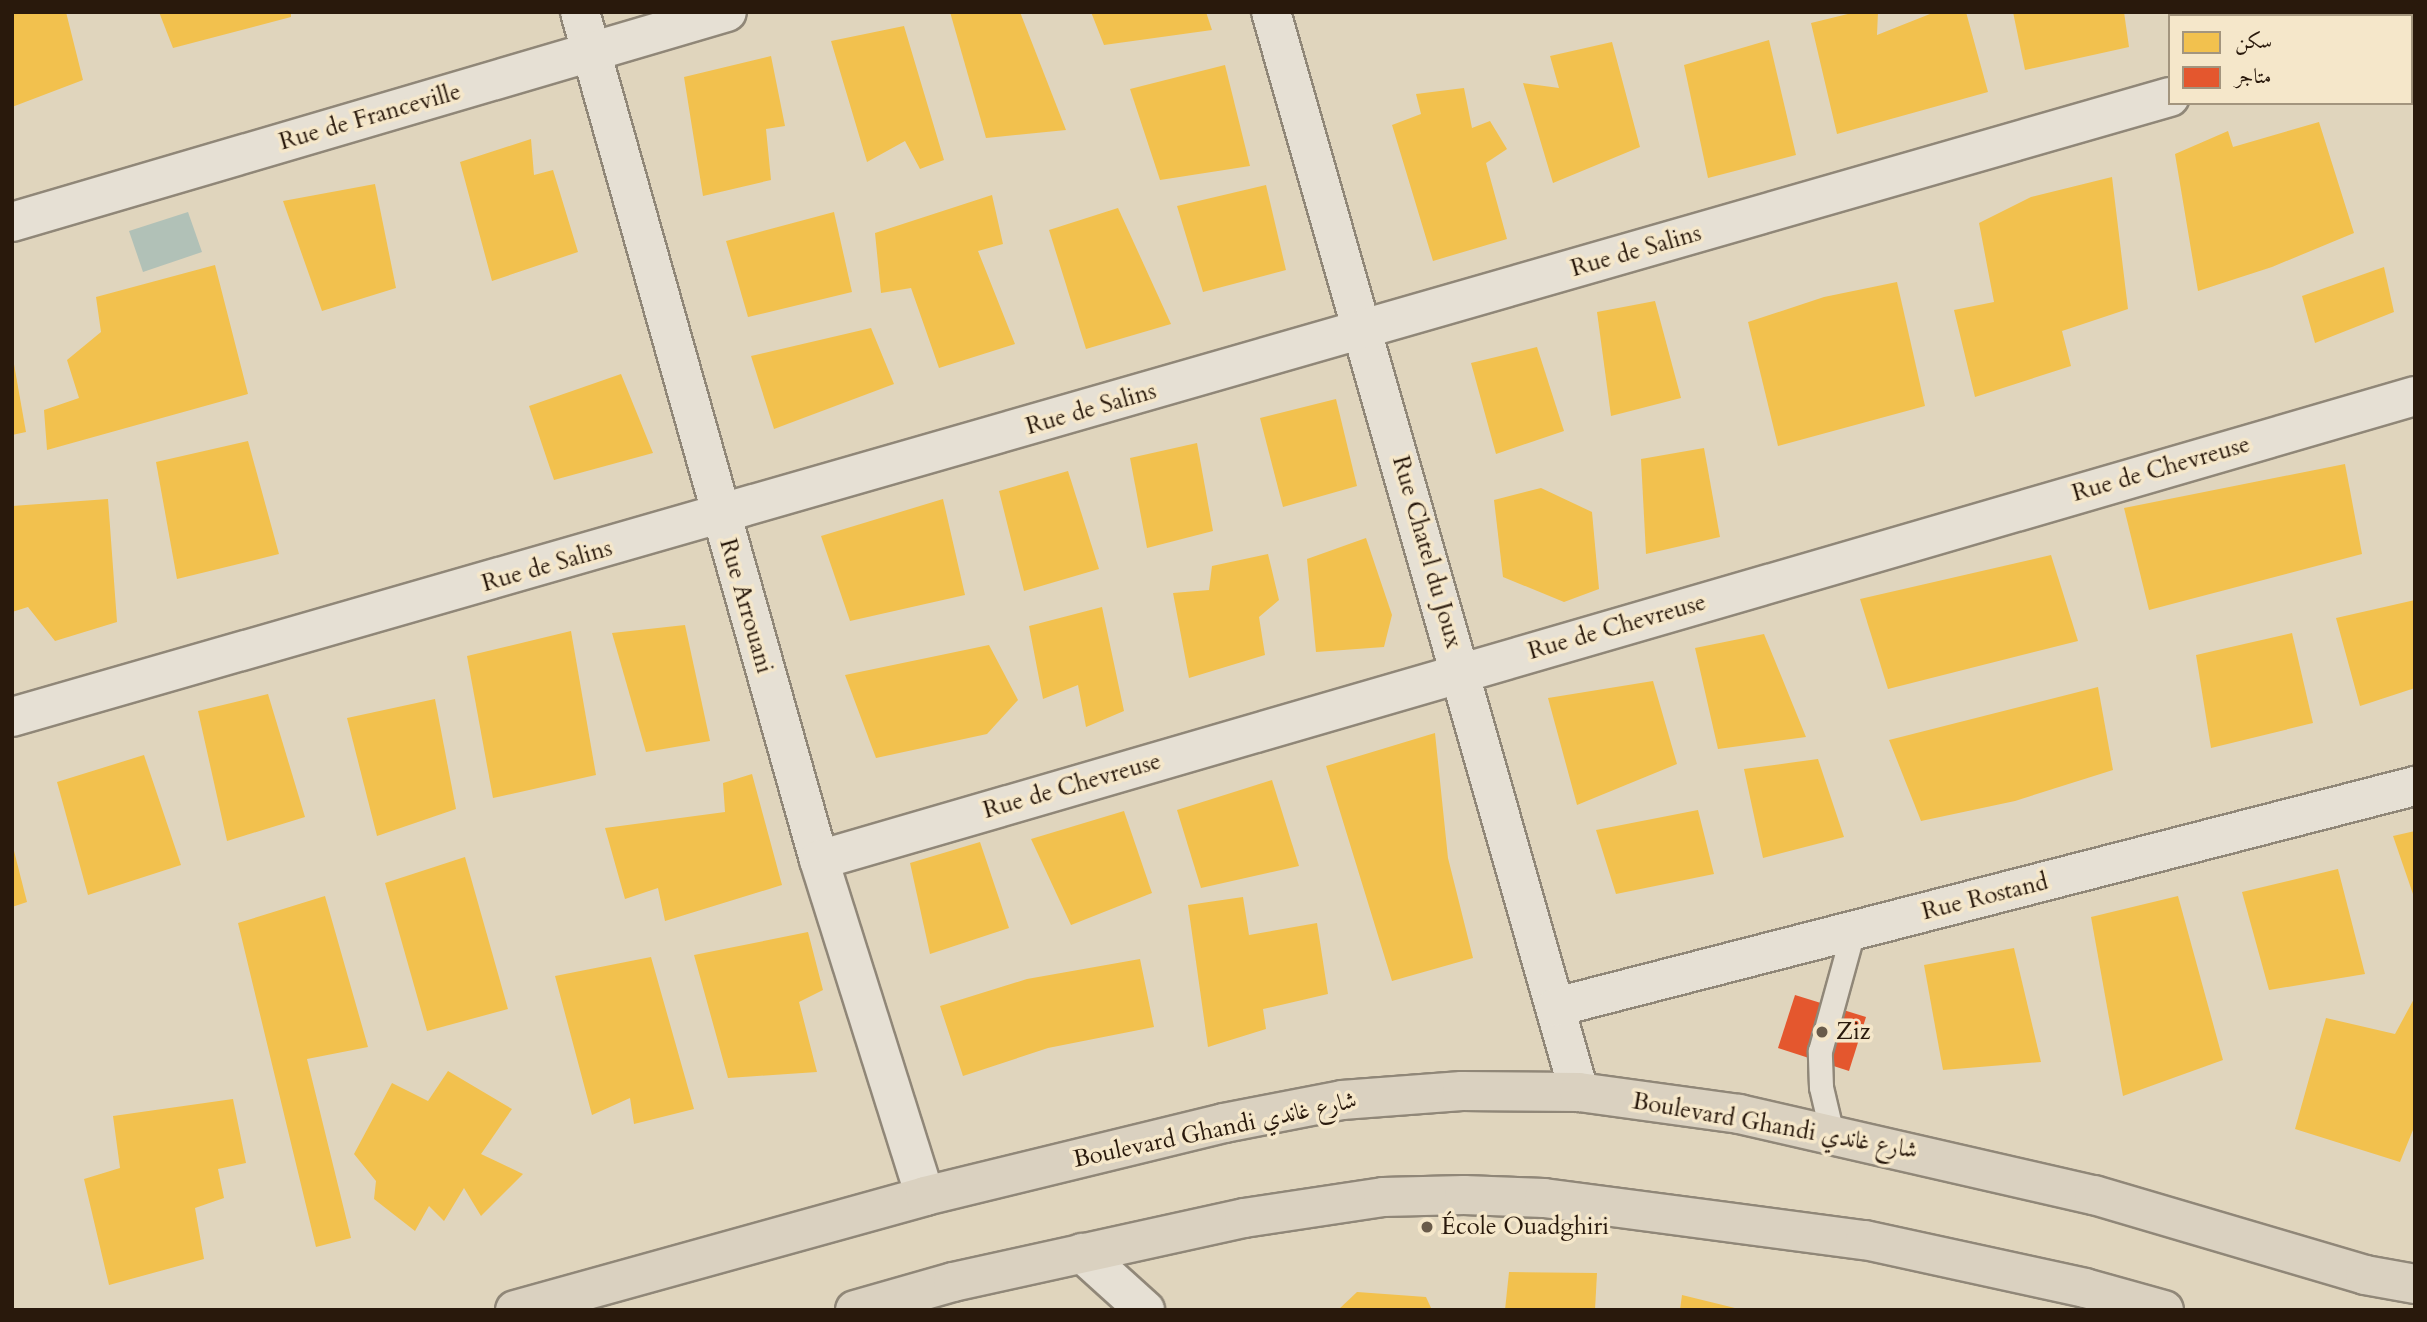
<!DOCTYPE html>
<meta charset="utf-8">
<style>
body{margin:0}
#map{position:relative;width:2427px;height:1322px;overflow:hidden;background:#e0d5bd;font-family:Cardo,Amiri,serif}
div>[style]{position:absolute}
.water>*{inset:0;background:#b1c1b7}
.homes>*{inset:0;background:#f2c14e}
.shops>*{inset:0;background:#e4572e}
.roads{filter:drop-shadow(2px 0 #908778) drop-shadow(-2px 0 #908778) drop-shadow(0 2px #908778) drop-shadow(0 -2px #908778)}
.service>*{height:23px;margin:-11.5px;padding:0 11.5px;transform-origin:11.5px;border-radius:11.5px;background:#e6e0d4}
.minor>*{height:38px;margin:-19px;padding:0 19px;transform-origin:19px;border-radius:19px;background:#e6e0d4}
.primary>*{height:38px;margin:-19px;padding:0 19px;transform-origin:19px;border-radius:19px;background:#dad1c0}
.dots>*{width:19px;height:19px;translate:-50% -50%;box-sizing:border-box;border:4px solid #f5e7ca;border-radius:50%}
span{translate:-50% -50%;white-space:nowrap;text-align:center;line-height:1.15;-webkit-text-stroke:7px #f5e7ca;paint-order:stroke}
.street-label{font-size:24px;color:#29190c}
.poi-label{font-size:24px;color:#29190c}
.left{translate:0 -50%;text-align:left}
.frame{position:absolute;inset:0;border:14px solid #29190c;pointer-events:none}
.legend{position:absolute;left:2168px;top:14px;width:245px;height:91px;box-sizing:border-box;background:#f5e7ca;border:2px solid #a3957e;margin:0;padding:9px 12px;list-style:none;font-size:21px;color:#29190c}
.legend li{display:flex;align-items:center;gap:14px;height:35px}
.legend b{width:35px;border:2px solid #a3957e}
</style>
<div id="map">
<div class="water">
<i style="clip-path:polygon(188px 212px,202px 252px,143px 272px,129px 231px)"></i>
</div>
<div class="homes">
<i style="clip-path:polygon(12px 12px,66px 12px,83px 80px,12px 107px)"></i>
<i style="clip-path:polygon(159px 12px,291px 12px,291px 17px,173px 48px)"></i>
<i style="clip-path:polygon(950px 12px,1020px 12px,1066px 130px,986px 138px)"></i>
<i style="clip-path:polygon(1091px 12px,1206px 12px,1212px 30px,1104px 45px)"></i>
<i style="clip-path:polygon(1856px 12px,1878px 12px,1877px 35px,1935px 12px,1966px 12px,1988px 92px,1837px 134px,1811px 23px)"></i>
<i style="clip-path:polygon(2013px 12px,2124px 12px,2129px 47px,2025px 70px)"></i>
<i style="clip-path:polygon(2191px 12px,2210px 12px,2210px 13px,2192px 16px)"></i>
<i style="clip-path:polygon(904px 26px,944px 160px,920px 169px,905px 141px,867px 162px,831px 41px)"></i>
<i style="clip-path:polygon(1769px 40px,1796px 155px,1708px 178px,1684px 65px)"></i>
<i style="clip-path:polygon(1612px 42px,1640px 147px,1553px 183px,1523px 83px,1559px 88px,1550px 56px)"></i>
<i style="clip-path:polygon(771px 56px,785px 126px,766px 129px,771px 180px,703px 196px,684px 77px)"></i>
<i style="clip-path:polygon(1225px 65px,1250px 166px,1160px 180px,1130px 89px)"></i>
<i style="clip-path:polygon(1464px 88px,1472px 128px,1490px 121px,1507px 149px,1486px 163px,1507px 239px,1433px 261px,1392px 125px,1421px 114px,1416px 94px)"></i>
<i style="clip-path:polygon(2319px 122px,2354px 233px,2272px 267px,2198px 291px,2175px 154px,2228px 131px,2233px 147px)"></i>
<i style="clip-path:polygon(531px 139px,534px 175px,553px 170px,578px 252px,492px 281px,460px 162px)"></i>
<i style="clip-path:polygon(2112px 177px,2128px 309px,2062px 331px,2071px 366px,1975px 397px,1954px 310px,1994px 302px,1979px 223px,2031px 197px)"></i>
<i style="clip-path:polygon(375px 184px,396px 288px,322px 311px,283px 201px)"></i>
<i style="clip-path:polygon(1266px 185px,1286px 270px,1203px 292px,1177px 206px)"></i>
<i style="clip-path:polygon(992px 195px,1003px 244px,978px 251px,1015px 344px,939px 368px,911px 288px,881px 293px,875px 233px)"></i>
<i style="clip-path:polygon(1118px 208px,1171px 324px,1086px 349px,1049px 230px)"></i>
<i style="clip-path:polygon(834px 212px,852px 292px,748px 317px,726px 241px)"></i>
<i style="clip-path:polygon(215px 265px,248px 394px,47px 450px,44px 410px,79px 398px,67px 360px,101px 332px,96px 297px)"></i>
<i style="clip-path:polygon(2384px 267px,2394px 312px,2315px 343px,2302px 296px)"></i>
<i style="clip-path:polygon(1897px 282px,1925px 406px,1778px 446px,1748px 322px,1824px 297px)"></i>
<i style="clip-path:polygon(1655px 301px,1681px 398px,1611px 416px,1597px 312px)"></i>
<i style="clip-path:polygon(871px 328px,894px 384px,774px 429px,751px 356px)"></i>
<i style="clip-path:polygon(1537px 347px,1564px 431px,1496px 454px,1471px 363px)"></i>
<i style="clip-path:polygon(12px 353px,26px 432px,12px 435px)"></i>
<i style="clip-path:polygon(621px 374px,653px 453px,554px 480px,529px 406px)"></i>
<i style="clip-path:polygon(1336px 399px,1357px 486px,1283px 507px,1260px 418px)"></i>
<i style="clip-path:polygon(248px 441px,279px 554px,177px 579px,156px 462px)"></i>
<i style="clip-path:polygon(1197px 443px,1213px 531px,1147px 548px,1130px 458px)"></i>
<i style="clip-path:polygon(1704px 448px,1720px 537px,1646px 554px,1641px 459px)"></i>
<i style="clip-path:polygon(2345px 464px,2362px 554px,2149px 610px,2124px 508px)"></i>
<i style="clip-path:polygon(1068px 471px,1099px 569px,1024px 591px,999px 491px)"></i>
<i style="clip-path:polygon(1541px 488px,1592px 512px,1599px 589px,1564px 602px,1503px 577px,1494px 500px)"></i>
<i style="clip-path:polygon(108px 499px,117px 622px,55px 641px,28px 607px,12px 612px,12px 506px)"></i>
<i style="clip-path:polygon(943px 499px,965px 595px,850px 621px,821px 536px)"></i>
<i style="clip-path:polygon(1366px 538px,1392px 615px,1384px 647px,1316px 652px,1307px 559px)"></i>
<i style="clip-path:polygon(1268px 554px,1279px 600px,1259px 617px,1265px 655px,1189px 678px,1173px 593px,1209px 590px,1212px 566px)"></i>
<i style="clip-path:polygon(2051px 555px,2078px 641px,1888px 689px,1860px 599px)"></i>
<i style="clip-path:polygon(2415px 600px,2415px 688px,2360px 706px,2336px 618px)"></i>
<i style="clip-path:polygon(1102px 607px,1124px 711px,1086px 727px,1078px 685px,1043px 699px,1029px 626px)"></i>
<i style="clip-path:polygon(685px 625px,710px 741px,646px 752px,612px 633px)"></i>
<i style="clip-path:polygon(571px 631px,596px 775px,493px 798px,467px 656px)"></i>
<i style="clip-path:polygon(2292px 633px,2313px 723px,2211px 748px,2196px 655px)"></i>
<i style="clip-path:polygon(1764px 634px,1806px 737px,1718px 749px,1695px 648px)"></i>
<i style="clip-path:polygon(989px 645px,1018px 700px,987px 734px,876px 758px,845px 675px)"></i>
<i style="clip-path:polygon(1653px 681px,1677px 764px,1577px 805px,1548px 698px)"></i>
<i style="clip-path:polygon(2098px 687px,2113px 770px,2015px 801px,1921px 821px,1889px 740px)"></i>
<i style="clip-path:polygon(268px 694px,305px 817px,227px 841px,198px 711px)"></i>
<i style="clip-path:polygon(435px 699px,456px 809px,377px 836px,347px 718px)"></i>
<i style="clip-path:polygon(1435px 733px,1448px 858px,1473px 958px,1392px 981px,1326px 766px)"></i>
<i style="clip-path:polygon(144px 755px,181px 865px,88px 895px,57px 782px)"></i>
<i style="clip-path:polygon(1818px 759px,1844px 837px,1763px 858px,1744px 769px)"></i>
<i style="clip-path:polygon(752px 774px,782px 885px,665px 921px,658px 888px,625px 899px,605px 828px,725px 812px,723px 783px)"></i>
<i style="clip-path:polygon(1272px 780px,1299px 866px,1201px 888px,1177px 810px)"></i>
<i style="clip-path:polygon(1698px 810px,1714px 874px,1616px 894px,1596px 830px)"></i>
<i style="clip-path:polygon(1124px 811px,1152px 893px,1071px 925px,1031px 839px)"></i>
<i style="clip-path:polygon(2415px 831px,2415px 897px,2414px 897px,2393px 836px)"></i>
<i style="clip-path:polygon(980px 842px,1009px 928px,930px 954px,910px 863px)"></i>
<i style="clip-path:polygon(12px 843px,27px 902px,12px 907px)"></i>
<i style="clip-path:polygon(465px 857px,508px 1009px,427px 1031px,385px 883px)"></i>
<i style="clip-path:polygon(2338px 869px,2365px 974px,2269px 990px,2242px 892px)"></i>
<i style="clip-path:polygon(325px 896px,368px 1047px,307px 1059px,351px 1238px,316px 1247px,238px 923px)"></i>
<i style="clip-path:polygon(2178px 896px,2223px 1060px,2123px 1096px,2091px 917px)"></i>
<i style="clip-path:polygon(1243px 897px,1249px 935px,1317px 923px,1328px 994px,1263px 1009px,1266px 1029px,1208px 1047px,1188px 905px)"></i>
<i style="clip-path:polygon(808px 932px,823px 990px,799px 1002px,817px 1072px,728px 1078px,694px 955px)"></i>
<i style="clip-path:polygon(2014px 948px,2041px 1062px,1943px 1070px,1924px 965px)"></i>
<i style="clip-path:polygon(651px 957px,694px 1109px,634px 1124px,630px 1098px,592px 1115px,555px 976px)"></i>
<i style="clip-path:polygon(1140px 959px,1154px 1027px,1048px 1048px,963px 1076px,940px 1006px,1027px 979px)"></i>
<i style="clip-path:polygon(2415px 997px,2415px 1125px,2400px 1162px,2295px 1129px,2326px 1018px,2395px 1034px)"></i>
<i style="clip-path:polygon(448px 1071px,512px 1109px,481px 1154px,523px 1174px,481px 1216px,464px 1188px,444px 1221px,429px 1206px,415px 1231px,374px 1199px,376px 1181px,354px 1154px,392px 1083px,428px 1101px)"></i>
<i style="clip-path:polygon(233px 1099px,246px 1163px,218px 1169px,224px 1198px,195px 1208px,204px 1259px,109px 1285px,84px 1179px,120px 1168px,113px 1116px)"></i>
<i style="clip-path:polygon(1509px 1272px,1597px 1273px,1595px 1310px,1505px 1310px)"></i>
<i style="clip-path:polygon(1357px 1292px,1426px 1297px,1432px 1310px,1338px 1310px)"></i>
<i style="clip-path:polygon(1682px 1295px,1739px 1309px,1739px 1310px,1680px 1310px)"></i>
</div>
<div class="shops">
<i style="clip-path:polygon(1795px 995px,1866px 1017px,1849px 1071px,1778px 1048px)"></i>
</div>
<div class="roads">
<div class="service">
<i style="left:1832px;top:1134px;width:48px;rotate:-103.2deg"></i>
<i style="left:1821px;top:1087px;width:36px;rotate:-92deg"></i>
<i style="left:1820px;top:1051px;width:124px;rotate:-74.6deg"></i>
</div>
<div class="minor">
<i style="left:580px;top:12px;width:881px;rotate:74.26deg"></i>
<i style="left:819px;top:860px;width:352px;rotate:72.5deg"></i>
<i style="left:1271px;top:12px;width:1123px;rotate:74.08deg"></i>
<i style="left:2411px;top:28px;width:4px;rotate:-14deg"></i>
<i style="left:12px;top:222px;width:745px;rotate:-16.37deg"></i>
<i style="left:12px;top:717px;width:2245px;rotate:-16.03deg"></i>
<i style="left:819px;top:860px;width:1662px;rotate:-16.21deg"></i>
<i style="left:1556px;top:1007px;width:887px;rotate:-14.43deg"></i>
<i style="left:1082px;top:1253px;width:85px;rotate:42.1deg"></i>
</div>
<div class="primary">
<i style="left:515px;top:1310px;width:426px;rotate:-15.5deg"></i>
<i style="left:925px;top:1196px;width:308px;rotate:-13.7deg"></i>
<i style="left:1224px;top:1123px;width:120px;rotate:-11deg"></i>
<i style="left:1342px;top:1100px;width:120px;rotate:-4.3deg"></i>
<i style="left:1462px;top:1091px;width:117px;rotate:0.5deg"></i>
<i style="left:1579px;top:1092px;width:162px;rotate:7.8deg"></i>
<i style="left:1739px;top:1114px;width:364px;rotate:12.9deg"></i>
<i style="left:2094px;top:1195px;width:283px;rotate:16.4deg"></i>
<i style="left:2365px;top:1275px;width:51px;rotate:10.2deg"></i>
<i style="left:855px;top:1310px;width:102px;rotate:-15.9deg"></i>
<i style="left:953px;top:1282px;width:298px;rotate:-12.4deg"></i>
<i style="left:1244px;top:1218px;width:141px;rotate:-8.6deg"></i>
<i style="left:1383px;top:1197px;width:81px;rotate:-1.4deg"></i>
<i style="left:1464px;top:1195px;width:80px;rotate:2.1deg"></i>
<i style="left:1544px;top:1198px;width:324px;rotate:7.5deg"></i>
<i style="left:1865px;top:1240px;width:225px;rotate:12.3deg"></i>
<i style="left:2085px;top:1288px;width:82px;rotate:15.6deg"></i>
</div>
</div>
<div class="dots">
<i style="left:1822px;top:1032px;background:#695b4a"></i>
<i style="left:1427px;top:1227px;background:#695b4a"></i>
</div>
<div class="street-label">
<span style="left:370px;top:117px;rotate:-16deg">Rue de Franceville</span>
<span style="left:1636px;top:251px;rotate:-16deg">Rue de Salins</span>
<span style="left:1091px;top:409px;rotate:-16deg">Rue de Salins</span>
<span style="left:2161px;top:469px;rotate:-16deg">Rue de Chevreuse</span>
<span style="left:1427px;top:552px;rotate:74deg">Rue Chatel du Joux</span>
<span style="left:547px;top:566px;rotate:-16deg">Rue de Salins</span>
<span style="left:746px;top:606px;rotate:74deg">Rue Arrouani</span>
<span style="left:1617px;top:627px;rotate:-16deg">Rue de Chevreuse</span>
<span style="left:1072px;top:786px;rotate:-16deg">Rue de Chevreuse</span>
<span style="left:1985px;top:897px;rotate:-14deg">Rue Rostand</span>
<span style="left:1775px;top:1126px;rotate:10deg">Boulevard Ghandi شارع غاندي</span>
<span style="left:1215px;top:1130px;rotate:-12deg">Boulevard Ghandi شارع غاندي</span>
</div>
<div class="poi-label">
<span class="left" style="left:1836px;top:1032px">Ziz</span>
<span class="left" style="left:1441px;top:1227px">École Ouadghiri</span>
</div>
<div class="frame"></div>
<ul class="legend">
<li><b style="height:19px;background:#f2c14e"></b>سكن</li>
<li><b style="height:19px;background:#e4572e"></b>متاجر</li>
</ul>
</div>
